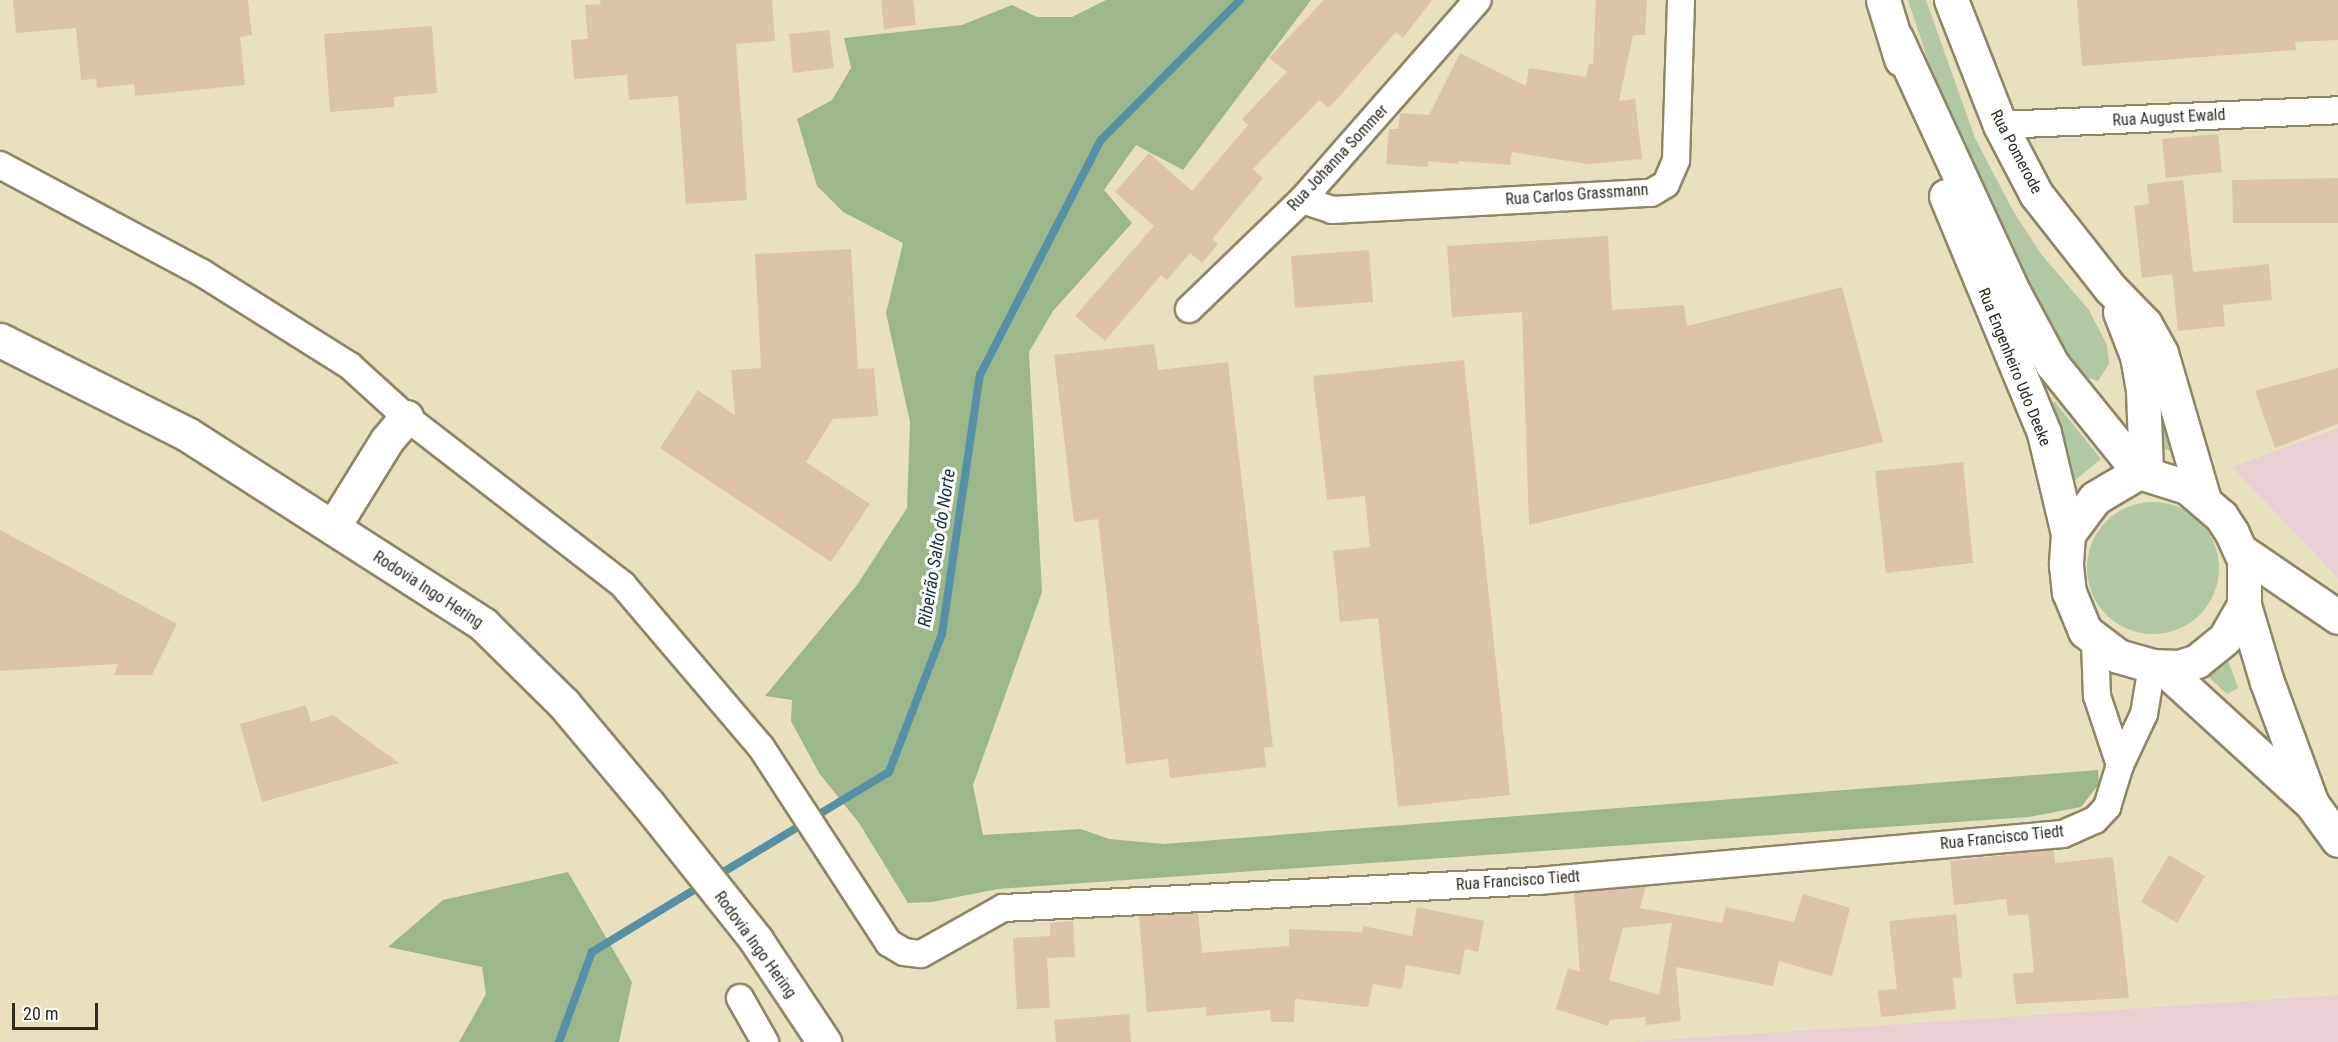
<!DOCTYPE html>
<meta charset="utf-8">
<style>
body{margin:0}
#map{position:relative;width:2338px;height:1042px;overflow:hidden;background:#e9e1be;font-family:"Roboto Condensed",sans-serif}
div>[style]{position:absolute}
.industrial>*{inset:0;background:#e9cfd2}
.green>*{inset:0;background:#b1c8a2}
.round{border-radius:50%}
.forest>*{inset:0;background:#9cb88a}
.stream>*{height:8px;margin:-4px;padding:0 4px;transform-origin:4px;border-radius:4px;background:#5690a7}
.building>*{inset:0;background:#ddc3a8}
.roads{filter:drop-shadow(2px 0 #8e8666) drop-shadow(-2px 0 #8e8666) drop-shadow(0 2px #8e8666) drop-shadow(0 -2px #8e8666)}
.street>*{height:26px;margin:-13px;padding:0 13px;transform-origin:13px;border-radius:13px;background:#fff}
.secondary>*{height:33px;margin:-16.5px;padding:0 16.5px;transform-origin:16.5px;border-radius:16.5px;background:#fff}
.primary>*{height:33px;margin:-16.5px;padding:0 16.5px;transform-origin:16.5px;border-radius:16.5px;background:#fff}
.highway>*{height:33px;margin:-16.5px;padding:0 16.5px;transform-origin:16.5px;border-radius:16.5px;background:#fff}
span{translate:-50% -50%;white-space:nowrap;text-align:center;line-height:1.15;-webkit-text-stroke:6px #fff;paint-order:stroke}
.street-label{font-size:16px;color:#2f2c1e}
.water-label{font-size:18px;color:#15323d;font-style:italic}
.scale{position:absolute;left:12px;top:1003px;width:86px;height:27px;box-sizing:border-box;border:3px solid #2f2c1e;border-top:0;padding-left:8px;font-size:18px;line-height:21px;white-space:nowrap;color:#2f2c1e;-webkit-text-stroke:4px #fff;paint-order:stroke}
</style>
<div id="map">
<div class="industrial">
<i style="clip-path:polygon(2338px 428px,2338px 578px,2232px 467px)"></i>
<i style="clip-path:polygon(2338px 995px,2338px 1042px,1631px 1042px)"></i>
</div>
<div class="green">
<i style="clip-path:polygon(1908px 0,1926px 0,1975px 138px,2012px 209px,2041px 254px,2089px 310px,2107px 345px,2109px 364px,2098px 381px,2088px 378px,2062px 349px,2025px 287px,1951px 130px)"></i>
<i style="clip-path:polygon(2158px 396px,2174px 452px,2155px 446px)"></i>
<i style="clip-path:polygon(2055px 402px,2101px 459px,2074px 481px,2050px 404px)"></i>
<i class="round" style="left:2087px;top:502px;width:132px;height:132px"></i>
<i style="clip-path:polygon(2226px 655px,2238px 688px,2227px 694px,2198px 667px)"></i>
</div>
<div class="forest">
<i style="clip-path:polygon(1106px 0,1311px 0,1183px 170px,1136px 145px,1104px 190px,1132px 223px,1053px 311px,1029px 352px,1042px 592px,973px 785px,983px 835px,1081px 829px,1109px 839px,1164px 844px,2098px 770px,2099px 784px,2081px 807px,2029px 817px,998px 889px,932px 902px,908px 903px,859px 823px,819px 773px,791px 721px,792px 700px,765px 696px,857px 585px,907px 508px,910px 422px,886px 313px,903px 243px,843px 212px,817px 186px,797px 119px,832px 100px,851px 68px,844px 38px,962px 25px,1012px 5px,1037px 17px,1072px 17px)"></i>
<i style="clip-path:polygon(568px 872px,632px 982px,619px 1042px,459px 1042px,486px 994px,482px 967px,388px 947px,443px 900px)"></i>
</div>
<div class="stream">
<i style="left:715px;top:877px;width:203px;rotate:-31.1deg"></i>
<i style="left:889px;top:772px;width:148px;rotate:-69deg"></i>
<i style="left:942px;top:634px;width:262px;rotate:-81.7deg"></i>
<i style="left:980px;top:375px;width:264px;rotate:-62.8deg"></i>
<i style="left:1101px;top:140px;width:197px;rotate:-45.2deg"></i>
<i style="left:559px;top:1042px;width:96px;rotate:-69.9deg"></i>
<i style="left:592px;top:952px;width:131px;rotate:-31.3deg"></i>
</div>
<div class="building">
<i style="clip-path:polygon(13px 0,248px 0,252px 35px,240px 37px,245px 85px,135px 96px,134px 84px,97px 88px,96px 79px,81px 80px,76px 28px,16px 33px)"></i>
<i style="clip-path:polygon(600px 0,772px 0,775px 41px,736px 44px,747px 200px,686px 204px,678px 96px,629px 100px,627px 75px,574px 79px,571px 40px,588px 39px,585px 5px,601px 4px)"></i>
<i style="clip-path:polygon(881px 0,913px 0,916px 25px,884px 29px)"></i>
<i style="clip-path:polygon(1324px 0,1432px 0,1403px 38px,1396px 32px,1329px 108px,1319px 100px,1253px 169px,1263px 178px,1212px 239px,1218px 244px,1202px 263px,1190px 253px,1167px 280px,1161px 275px,1105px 341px,1075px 316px,1154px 226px,1115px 192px,1149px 153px,1192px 191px,1248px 125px,1242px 119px,1287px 72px,1269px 58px)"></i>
<i style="clip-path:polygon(1596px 0,1647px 0,1645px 35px,1633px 35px,1619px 101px,1635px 99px,1642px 159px,1588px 164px,1512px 152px,1510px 165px,1459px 161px,1458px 164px,1428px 161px,1428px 167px,1386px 164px,1389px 129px,1398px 129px,1400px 113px,1429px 115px,1460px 53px,1526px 86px,1529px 68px,1586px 77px,1589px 64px,1593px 64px)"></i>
<i style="clip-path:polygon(2077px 0,2338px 0,2338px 40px,2295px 42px,2296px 50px,2082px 66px)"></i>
<i style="clip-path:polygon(432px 26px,437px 93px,394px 97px,394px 107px,330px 112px,324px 34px)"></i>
<i style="clip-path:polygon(829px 30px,834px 68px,793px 73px,789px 34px)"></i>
<i style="clip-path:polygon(2218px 134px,2222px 172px,2166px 178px,2162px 139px)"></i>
<i style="clip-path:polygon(2338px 178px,2338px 223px,2233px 223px,2232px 180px)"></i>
<i style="clip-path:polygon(2183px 180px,2193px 272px,2269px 264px,2272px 300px,2223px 305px,2225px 326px,2178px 331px,2172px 274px,2142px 278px,2134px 206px,2149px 204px,2147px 184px)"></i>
<i style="clip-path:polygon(1608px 236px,1612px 310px,1684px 305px,1687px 326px,1842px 287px,1883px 442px,1529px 525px,1522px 312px,1452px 317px,1447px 246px)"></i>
<i style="clip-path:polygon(851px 249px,858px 369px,874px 368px,878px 416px,833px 419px,806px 462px,870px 504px,831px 562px,660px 448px,698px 390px,735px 415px,731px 370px,761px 368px,755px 254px)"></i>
<i style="clip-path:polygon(1369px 250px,1373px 302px,1295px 308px,1291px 256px)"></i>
<i style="clip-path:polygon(1154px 344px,1158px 370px,1228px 362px,1273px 747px,1264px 748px,1266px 767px,1170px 778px,1168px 759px,1126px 764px,1098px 519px,1074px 522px,1054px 355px)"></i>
<i style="clip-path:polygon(1464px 360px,1510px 795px,1398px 807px,1378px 618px,1340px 622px,1333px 551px,1370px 547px,1365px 496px,1327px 500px,1313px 376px)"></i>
<i style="clip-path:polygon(2338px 368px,2338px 424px,2275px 448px,2255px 391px)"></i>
<i style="clip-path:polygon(1963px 462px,1973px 563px,1886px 573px,1875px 471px)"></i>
<i style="clip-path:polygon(0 530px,177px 624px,152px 675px,114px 675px,118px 664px,0 671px)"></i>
<i style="clip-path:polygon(306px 705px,311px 722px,333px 715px,399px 763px,262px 802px,240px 724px)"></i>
<i style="clip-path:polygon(2054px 850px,2055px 863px,2113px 857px,2129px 998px,2016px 1004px,2013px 974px,2034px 972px,2028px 914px,2008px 916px,2006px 899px,1954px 905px,1950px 861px)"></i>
<i style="clip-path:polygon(2169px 855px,2205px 876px,2177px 923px,2141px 902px)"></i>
<i style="clip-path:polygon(evenodd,1646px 886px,1640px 908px,1722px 923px,1726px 907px,1794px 922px,1803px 894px,1850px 908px,1832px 976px,1779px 961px,1773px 986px,1676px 967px,1681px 1021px,1646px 1025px,1645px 1017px,1610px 1020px,1608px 1026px,1556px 1009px,1568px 968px,1580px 972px,1574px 893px,1646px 886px,1672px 923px,1659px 995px,1609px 980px,1623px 928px,1672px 923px)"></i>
<i style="clip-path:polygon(1417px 907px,1484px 921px,1478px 952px,1465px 949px,1460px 975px,1406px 965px,1402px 989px,1373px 984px,1368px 1007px,1295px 999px,1294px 1022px,1271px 1022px,1270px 1010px,1207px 1016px,1206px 1007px,1147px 1012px,1139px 916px,1198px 913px,1202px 953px,1289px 946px,1289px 929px,1362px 932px,1363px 926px,1412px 936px)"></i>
<i style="clip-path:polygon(1956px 914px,1962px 977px,1953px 978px,1956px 1009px,1881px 1017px,1878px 991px,1897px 989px,1889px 921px)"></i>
<i style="clip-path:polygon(1073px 921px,1075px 957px,1047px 958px,1050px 1008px,1017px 1009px,1013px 938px,1050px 936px,1050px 923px)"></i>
<i style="clip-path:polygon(1129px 1014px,1131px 1042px,1056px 1042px,1054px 1020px)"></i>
</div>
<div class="roads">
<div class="street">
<i style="left:2000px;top:125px;width:338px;rotate:-2.5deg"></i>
<i style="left:0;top:165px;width:229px;rotate:28.1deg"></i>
<i style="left:202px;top:273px;width:175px;rotate:32.1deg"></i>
<i style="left:350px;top:366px;width:76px;rotate:42.3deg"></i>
<i style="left:406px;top:417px;width:274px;rotate:37.7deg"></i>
<i style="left:623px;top:585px;width:213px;rotate:49.6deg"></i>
<i style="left:761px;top:747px;width:234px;rotate:56.9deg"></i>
<i style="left:889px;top:943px;width:17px;rotate:31deg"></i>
<i style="left:904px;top:952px;width:17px;rotate:7deg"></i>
<i style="left:921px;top:954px;width:94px;rotate:-29.3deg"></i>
<i style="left:1003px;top:908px;width:536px;rotate:-2.89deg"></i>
<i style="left:1538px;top:881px;width:527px;rotate:-5.12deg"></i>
<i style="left:2063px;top:834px;width:35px;rotate:-24deg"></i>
<i style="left:2095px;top:820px;width:18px;rotate:-47deg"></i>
<i style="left:2107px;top:807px;width:44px;rotate:-72.8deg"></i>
<i style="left:2120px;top:765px;width:56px;rotate:-64.8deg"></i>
<i style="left:2144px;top:714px;width:49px;rotate:-80.5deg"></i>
<i style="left:1302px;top:200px;width:32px;rotate:18deg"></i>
<i style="left:1332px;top:210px;width:319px;rotate:-3.1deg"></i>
<i style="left:1651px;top:193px;width:17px;rotate:-31deg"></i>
<i style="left:1666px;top:184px;width:26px;rotate:-67deg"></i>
<i style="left:1676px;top:160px;width:160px;rotate:-88.2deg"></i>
<i style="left:1189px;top:309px;width:157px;rotate:-44deg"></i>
<i style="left:1302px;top:200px;width:266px;rotate:-48.7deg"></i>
<i style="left:2095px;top:642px;width:54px;rotate:87.9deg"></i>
<i style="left:2097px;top:696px;width:73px;rotate:71.6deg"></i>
<i style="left:740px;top:998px;width:51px;rotate:60.4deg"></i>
</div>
<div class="secondary">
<i style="left:1951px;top:0;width:134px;rotate:68.6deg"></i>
<i style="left:2000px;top:125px;width:78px;rotate:62.4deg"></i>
<i style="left:2036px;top:194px;width:120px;rotate:51.8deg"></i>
<i style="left:2110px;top:288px;width:50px;rotate:45.8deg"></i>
<i style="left:2145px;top:324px;width:33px;rotate:61deg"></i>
<i style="left:2161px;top:353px;width:150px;rotate:73.7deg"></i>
<i style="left:2120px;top:312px;width:47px;rotate:68.9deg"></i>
<i style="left:2137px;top:356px;width:35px;rotate:80deg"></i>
<i style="left:2143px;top:390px;width:82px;rotate:87.9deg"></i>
<i style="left:2241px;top:551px;width:117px;rotate:34.2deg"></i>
</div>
<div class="primary">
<i style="left:1883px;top:0;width:62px;rotate:73deg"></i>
<i style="left:1896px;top:38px;width:281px;rotate:65.2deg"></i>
<i style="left:2014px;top:293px;width:81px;rotate:61.8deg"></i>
<i style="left:2052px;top:364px;width:139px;rotate:51.1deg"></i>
<i style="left:2139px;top:472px;width:50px;rotate:17.4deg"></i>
<i style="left:2187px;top:487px;width:45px;rotate:40.5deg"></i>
<i style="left:2221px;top:516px;width:20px;rotate:57deg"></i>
<i style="left:2232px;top:533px;width:30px;rotate:66deg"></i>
<i style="left:2244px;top:560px;width:45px;rotate:90deg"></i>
<i style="left:2244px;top:605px;width:80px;rotate:73.4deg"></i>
<i style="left:2267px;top:682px;width:130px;rotate:69.8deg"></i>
<i style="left:1946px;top:196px;width:256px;rotate:67.5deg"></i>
<i style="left:2044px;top:433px;width:104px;rotate:76.6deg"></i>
<i style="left:2068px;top:534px;width:31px;rotate:94deg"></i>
<i style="left:2066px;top:565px;width:27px;rotate:84deg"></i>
<i style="left:2069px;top:592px;width:42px;rotate:67.7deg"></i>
<i style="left:2085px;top:631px;width:41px;rotate:37.1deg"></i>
<i style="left:2118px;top:656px;width:35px;rotate:16deg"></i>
<i style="left:2152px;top:666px;width:27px;rotate:2deg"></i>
<i style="left:2179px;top:667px;width:19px;rotate:-18deg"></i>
<i style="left:2197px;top:661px;width:36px;rotate:-39deg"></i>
<i style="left:2225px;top:638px;width:38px;rotate:-60deg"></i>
<i style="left:2068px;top:534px;width:45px;rotate:-53.1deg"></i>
<i style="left:2095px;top:498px;width:51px;rotate:-30.6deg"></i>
<i style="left:2162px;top:667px;width:203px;rotate:42.4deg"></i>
<i style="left:2312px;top:804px;width:44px;rotate:54.2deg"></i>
</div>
<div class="highway">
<i style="left:0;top:340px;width:209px;rotate:26.7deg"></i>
<i style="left:187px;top:434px;width:353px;rotate:32.7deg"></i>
<i style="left:484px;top:625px;width:112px;rotate:44.6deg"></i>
<i style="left:564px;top:704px;width:131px;rotate:50deg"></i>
<i style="left:648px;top:804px;width:174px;rotate:51.5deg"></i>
<i style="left:756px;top:940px;width:123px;rotate:56.3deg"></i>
<i style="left:333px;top:527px;width:102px;rotate:-58.2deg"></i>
<i style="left:387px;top:440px;width:30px;rotate:-50deg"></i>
</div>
</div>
<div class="street-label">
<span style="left:2169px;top:118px;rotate:-3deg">Rua August Ewald</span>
<span style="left:2016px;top:152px;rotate:62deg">Rua Pomerode</span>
<span style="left:1338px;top:158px;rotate:-47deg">Rua Johanna Sommer</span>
<span style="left:1577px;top:195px;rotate:-4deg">Rua Carlos Grassmann</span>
<span style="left:2014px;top:367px;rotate:68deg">Rua Engenheiro Udo Deeke</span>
<span style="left:428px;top:590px;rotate:33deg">Rodovia Ingo Hering</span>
<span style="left:2002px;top:838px;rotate:-6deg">Rua Francisco Tiedt</span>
<span style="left:1518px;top:881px;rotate:-4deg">Rua Francisco Tiedt</span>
<span style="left:755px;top:945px;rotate:54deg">Rodovia Ingo Hering</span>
</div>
<div class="water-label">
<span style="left:937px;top:548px;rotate:-81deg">Ribeirão Salto do Norte</span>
</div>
<div class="scale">20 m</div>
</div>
